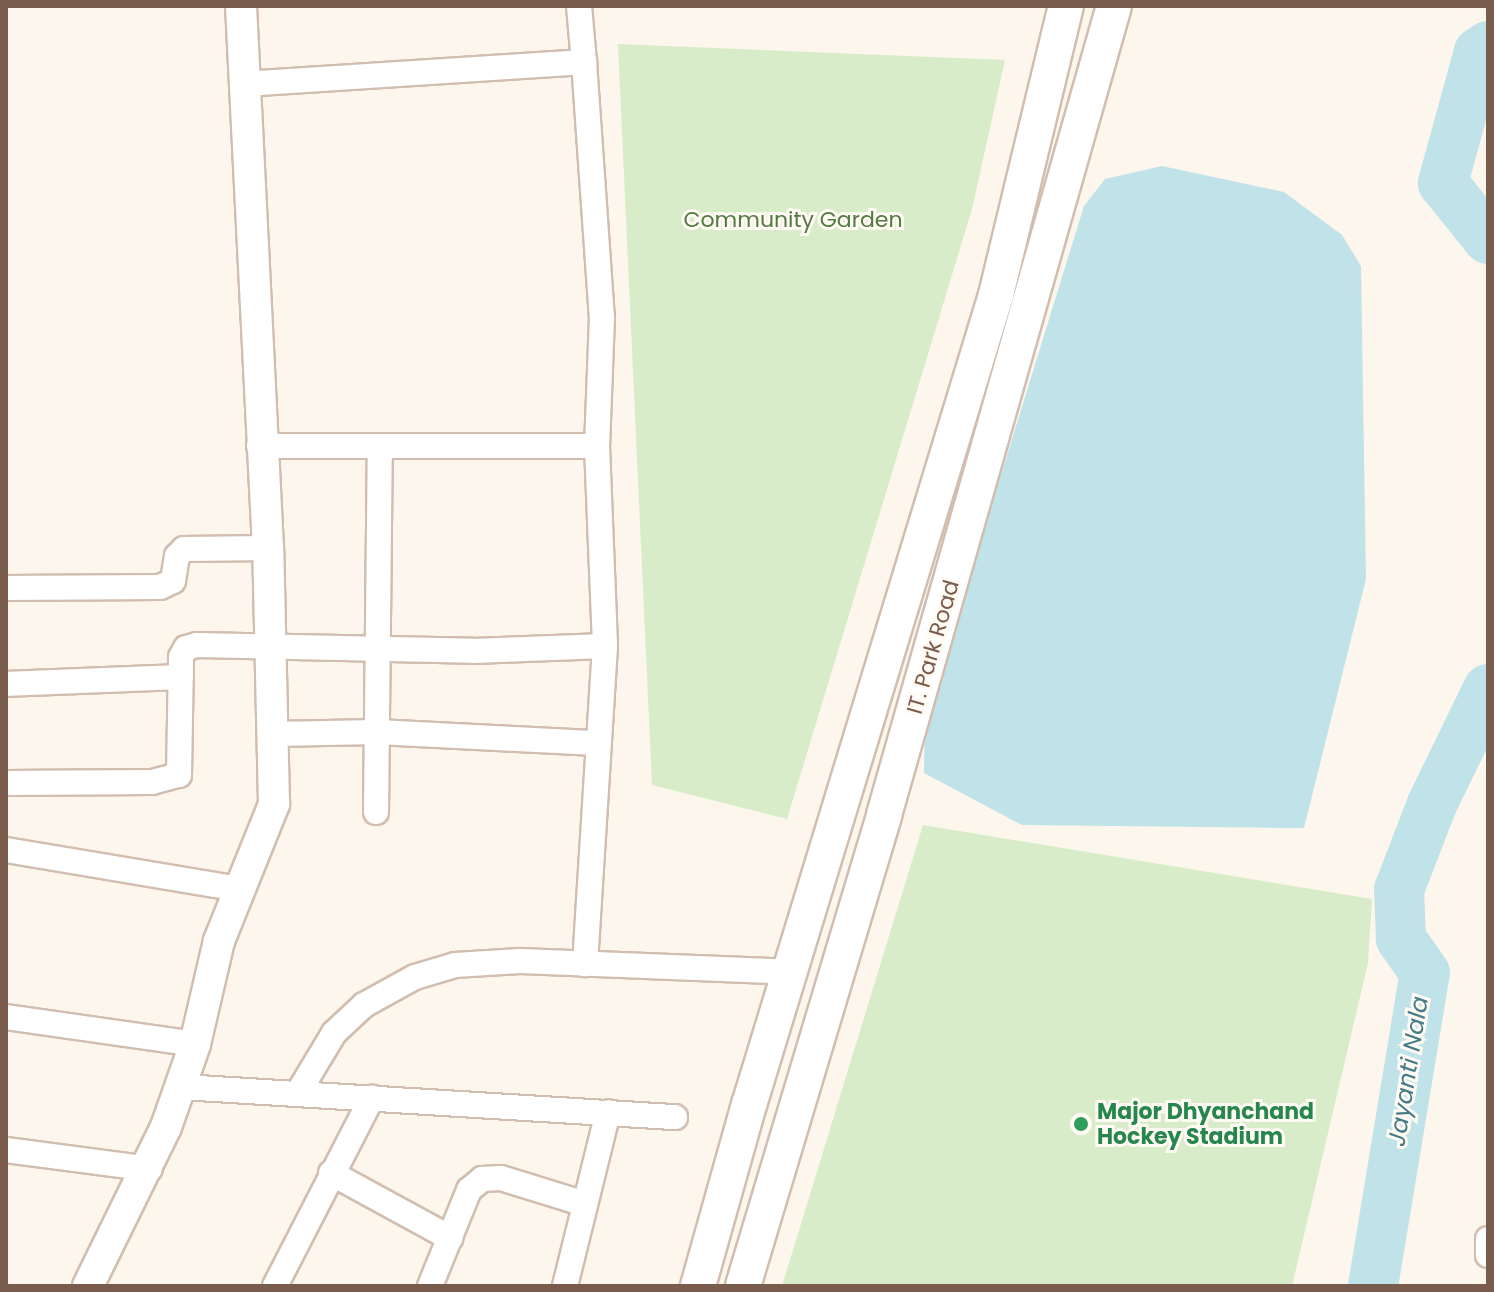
<!DOCTYPE html>
<style>
body{margin:0}
#map{position:relative;width:1494px;height:1292px;overflow:hidden;background:#fdf6ec;font-family:Poppins,sans-serif}
div>[style]{position:absolute}
.green>*{inset:0;background:#d8ecc9}
.water>*{inset:0;background:#bfe3e8}
.river>*{height:50px;margin:-25px;padding:0 25px;transform-origin:25px;border-radius:25px;background:#bfe3e8}
.roads{filter:drop-shadow(2px 0 #d1beb0) drop-shadow(-2px 0 #d1beb0) drop-shadow(0 2px #d1beb0) drop-shadow(0 -2px #d1beb0)}
.minor>*{height:24px;margin:-12px;padding:0 12px;transform-origin:12px;border-radius:12px;background:#fff}
.tertiary>*{height:30px;margin:-15px;padding:0 15px;transform-origin:15px;border-radius:15px;background:#fff}
.secondary>*{height:34px;margin:-17px;padding:0 17px;transform-origin:17px;border-radius:17px;background:#fff}
.dots>*{width:22px;height:22px;translate:-50% -50%;box-sizing:border-box;border:4px solid #fffaf3;border-radius:50%}
span{translate:-50% -50%;white-space:nowrap;text-align:center;line-height:1.15;-webkit-text-stroke:6px #fffaf3;paint-order:stroke}
.park-label{font-size:22px;color:#537a41}
.street-label{font-size:22px;color:#7a5c4d}
.leisure-label{font-size:22px;color:#27864d;font-weight:700}
.left{translate:0 -50%;text-align:left}
.water-label{font-size:24px;color:#437c86;font-style:italic}
.frame{position:absolute;inset:0;border:8px solid #7a5c4d;pointer-events:none}
</style>
<div id="map">
<div class="green">
<i style="clip-path:polygon(618px 44px,1005px 60px,972px 209px,787px 819px,652px 785px)"></i>
<i style="clip-path:polygon(923px 825px,1372px 899px,1368px 963px,1292px 1286px,782px 1286px)"></i>
</div>
<div class="water">
<i style="clip-path:polygon(1162px 166px,1284px 192px,1342px 235px,1361px 266px,1366px 579px,1304px 828px,1022px 825px,924px 773px,925px 721px,1084px 206px,1105px 179px)"></i>
</div>
<div class="river">
<i style="left:1488px;top:46px;width:11px;rotate:146deg"></i>
<i style="left:1479px;top:52px;width:136px;rotate:105.4deg"></i>
<i style="left:1443px;top:183px;width:72px;rotate:51.2deg"></i>
<i style="left:1373px;top:1286px;width:317px;rotate:-80.6deg"></i>
<i style="left:1425px;top:973px;width:42px;rotate:-125.2deg"></i>
<i style="left:1401px;top:939px;width:49px;rotate:-92.3deg"></i>
<i style="left:1399px;top:890px;width:92px;rotate:-69deg"></i>
<i style="left:1432px;top:804px;width:128px;rotate:-64deg"></i>
</div>
<div class="roads">
<div class="minor">
<i style="left:579px;top:6px;width:56px;rotate:84.9deg"></i>
<i style="left:244px;top:84px;width:341px;rotate:-3.7deg"></i>
<i style="left:584px;top:62px;width:256px;rotate:86deg"></i>
<i style="left:602px;top:317px;width:129px;rotate:92.2deg"></i>
<i style="left:597px;top:446px;width:200px;rotate:87.7deg"></i>
<i style="left:605px;top:646px;width:319px;rotate:93.6deg"></i>
<i style="left:259px;top:446px;width:338px"></i>
<i style="left:6px;top:588px;width:154px;rotate:-0.4deg"></i>
<i style="left:160px;top:587px;width:14px;rotate:-25deg"></i>
<i style="left:173px;top:581px;width:25px;rotate:-81deg"></i>
<i style="left:177px;top:556px;width:10px;rotate:-45deg"></i>
<i style="left:184px;top:549px;width:84px;rotate:-0.7deg"></i>
<i style="left:6px;top:684px;width:175px;rotate:-2.3deg"></i>
<i style="left:273px;top:734px;width:104px;rotate:-1.1deg"></i>
<i style="left:377px;top:732px;width:220px;rotate:2.9deg"></i>
<i style="left:6px;top:783px;width:146px;rotate:-0.4deg"></i>
<i style="left:152px;top:782px;width:28px;rotate:-15deg"></i>
<i style="left:179px;top:775px;width:118px;rotate:-89deg"></i>
<i style="left:181px;top:657px;width:10px;rotate:-61deg"></i>
<i style="left:186px;top:648px;width:11px;rotate:-15deg"></i>
<i style="left:197px;top:645px;width:276px;rotate:1.2deg"></i>
<i style="left:473px;top:651px;width:132px;rotate:-2.2deg"></i>
<i style="left:376px;top:812px;width:364px;rotate:-89.4deg"></i>
<i style="left:6px;top:850px;width:237px;rotate:9.5deg"></i>
<i style="left:6px;top:1017px;width:191px;rotate:8.1deg"></i>
<i style="left:182px;top:1087px;width:494px;rotate:3.5deg"></i>
<i style="left:298px;top:1093px;width:70px;rotate:-59deg"></i>
<i style="left:334px;top:1033px;width:41px;rotate:-43deg"></i>
<i style="left:364px;top:1005px;width:58px;rotate:-28.8deg"></i>
<i style="left:415px;top:977px;width:42px;rotate:-16.7deg"></i>
<i style="left:455px;top:965px;width:65px;rotate:-3.5deg"></i>
<i style="left:520px;top:961px;width:271px;rotate:2.3deg"></i>
<i style="left:6px;top:1150px;width:145px;rotate:7.5deg"></i>
<i style="left:331px;top:1173px;width:136px;rotate:28.6deg"></i>
<i style="left:1488px;top:1239px;width:16px;rotate:90deg"></i>
<i style="left:275px;top:1286px;width:212px;rotate:-62.8deg"></i>
<i style="left:430px;top:1286px;width:104px;rotate:-67.9deg"></i>
<i style="left:469px;top:1190px;width:17px;rotate:-40deg"></i>
<i style="left:482px;top:1179px;width:19px;rotate:-3deg"></i>
<i style="left:501px;top:1178px;width:88px;rotate:17.2deg"></i>
<i style="left:565px;top:1286px;width:179px;rotate:-76.1deg"></i>
</div>
<div class="tertiary">
<i style="left:88px;top:1286px;width:177px;rotate:-63.9deg"></i>
<i style="left:166px;top:1127px;width:88px;rotate:-70.7deg"></i>
<i style="left:195px;top:1044px;width:106px;rotate:-76.9deg"></i>
<i style="left:219px;top:941px;width:148px;rotate:-68.1deg"></i>
<i style="left:274px;top:804px;width:256px;rotate:-91.3deg"></i>
<i style="left:268px;top:548px;width:543px;rotate:-92.85deg"></i>
</div>
<div class="secondary">
<i style="left:698px;top:1286px;width:188px;rotate:-74.3deg"></i>
<i style="left:749px;top:1105px;width:847px;rotate:-73.04deg"></i>
<i style="left:996px;top:295px;width:297px;rotate:-76.4deg"></i>
<i style="left:743px;top:1286px;width:492px;rotate:-73.3deg"></i>
<i style="left:884px;top:815px;width:841px;rotate:-74.13deg"></i>
</div>
</div>
<div class="dots">
<i style="left:1081px;top:1124px;background:#2e9e5b"></i>
</div>
<div class="park-label">
<span style="left:793px;top:220px">Community Garden</span>
</div>
<div class="street-label">
<span style="left:933px;top:647px;rotate:-74deg">IT. Park Road</span>
</div>
<div class="leisure-label">
<span class="left" style="left:1097px;top:1124px">Major Dhyanchand<br>Hockey Stadium</span>
</div>
<div class="water-label">
<span style="left:1408px;top:1071px;rotate:-81deg">Jayanti Nala</span>
</div>
<div class="frame"></div>
</div>
